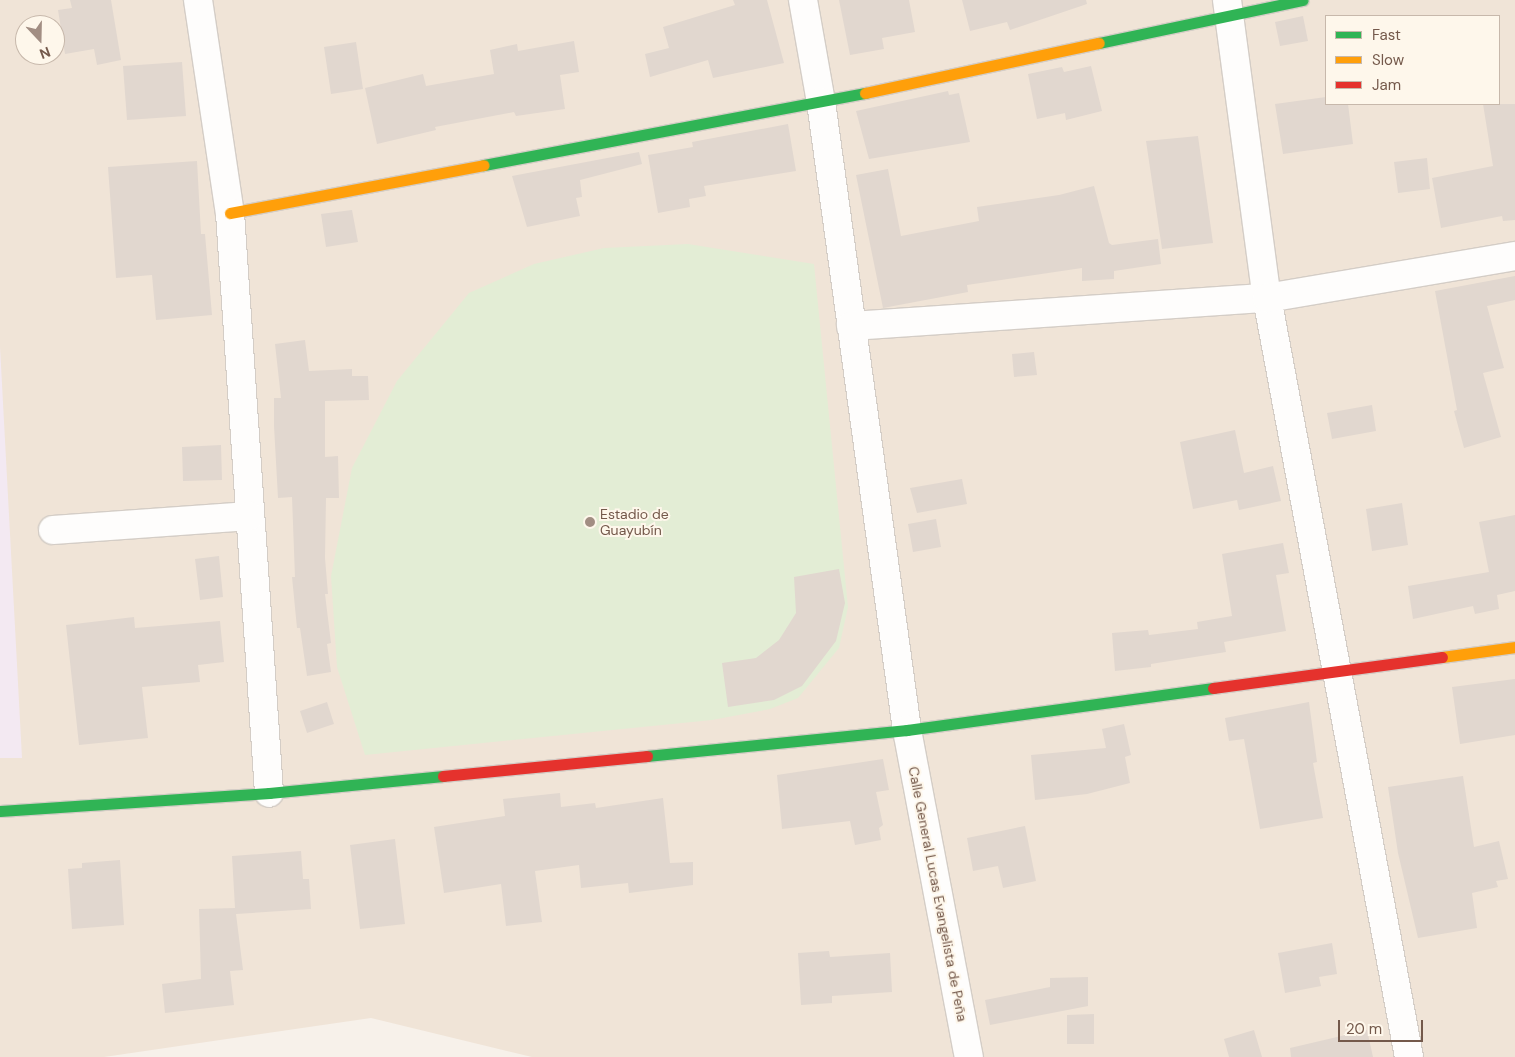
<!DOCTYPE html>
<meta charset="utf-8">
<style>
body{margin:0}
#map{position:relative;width:1515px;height:1057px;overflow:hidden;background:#f7f1ea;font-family:"DM Sans",sans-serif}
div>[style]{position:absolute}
.residential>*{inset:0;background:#f0e4d7}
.education>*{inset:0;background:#f3e9f2}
.green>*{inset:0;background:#e3edd5}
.building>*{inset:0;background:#e1d7cf}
.roads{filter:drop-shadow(1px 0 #d4cdc6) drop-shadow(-1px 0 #d4cdc6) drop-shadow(0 1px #d4cdc6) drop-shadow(0 -1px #d4cdc6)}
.street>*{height:28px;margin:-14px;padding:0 14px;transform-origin:14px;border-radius:14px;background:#fefdfc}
.fast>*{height:11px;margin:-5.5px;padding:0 5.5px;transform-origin:5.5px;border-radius:5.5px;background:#30b455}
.slow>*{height:11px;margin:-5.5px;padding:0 5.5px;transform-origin:5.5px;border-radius:5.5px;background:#ff9f0a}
.jam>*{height:11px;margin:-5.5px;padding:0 5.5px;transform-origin:5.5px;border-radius:5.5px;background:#e5322d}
.dots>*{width:14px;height:14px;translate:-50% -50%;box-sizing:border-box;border:2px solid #fef7eb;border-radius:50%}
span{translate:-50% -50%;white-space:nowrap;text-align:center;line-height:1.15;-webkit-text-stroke:4px #fef7eb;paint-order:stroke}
.poi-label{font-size:14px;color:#74594b}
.left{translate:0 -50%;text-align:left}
.street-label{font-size:14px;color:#74594b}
.legend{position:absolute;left:1325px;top:15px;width:175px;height:90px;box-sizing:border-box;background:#fef7eb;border:1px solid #c7b8ab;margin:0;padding:6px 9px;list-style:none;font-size:15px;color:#74594b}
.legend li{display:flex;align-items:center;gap:10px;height:25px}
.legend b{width:25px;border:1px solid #c7b8ab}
.north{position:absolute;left:15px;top:15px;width:50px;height:50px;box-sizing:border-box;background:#fef7eb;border:1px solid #c7b8ab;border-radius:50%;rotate:159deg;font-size:14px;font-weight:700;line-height:20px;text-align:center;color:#74594b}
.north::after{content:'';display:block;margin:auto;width:18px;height:22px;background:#a28e83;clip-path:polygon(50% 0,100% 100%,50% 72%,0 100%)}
.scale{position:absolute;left:1338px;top:1020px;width:85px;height:22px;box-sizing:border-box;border:2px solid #74594b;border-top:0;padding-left:6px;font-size:15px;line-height:18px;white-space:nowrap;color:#74594b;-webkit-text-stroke:4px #fef7eb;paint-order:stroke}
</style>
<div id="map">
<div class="residential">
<i style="clip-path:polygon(evenodd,0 0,1515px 0,1515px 1057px,532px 1057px,371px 1018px,104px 1057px,0 1057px,0 0,1326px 16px,1499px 16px,1499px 104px,1326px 104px,1326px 16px,0 0,25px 25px,55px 25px,55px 55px,25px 55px,25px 25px)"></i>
</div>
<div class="education">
<i style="clip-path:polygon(0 347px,22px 758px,0 758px)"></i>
</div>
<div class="green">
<i style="clip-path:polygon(688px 244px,814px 264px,848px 607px,839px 648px,798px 698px,770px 709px,712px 720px,365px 755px,337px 667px,331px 576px,352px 468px,397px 381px,469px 293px,534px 264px,604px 248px)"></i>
</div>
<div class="building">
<i style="clip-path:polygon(70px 0,111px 0,121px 60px,97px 65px,94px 49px,65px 54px,58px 10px,72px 8px)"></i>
<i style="clip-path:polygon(733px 0,767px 0,784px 63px,713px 78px,708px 60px,650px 77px,645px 54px,669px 48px,663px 27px,735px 5px)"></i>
<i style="clip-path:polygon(839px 0,909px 0,915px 32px,882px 38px,884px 49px,850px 55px)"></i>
<i style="clip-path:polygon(962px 0,1086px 0,1087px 4px,1010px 30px,1007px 22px,970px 31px)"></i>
<i style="clip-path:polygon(1303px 16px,1308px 41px,1280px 46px,1275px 22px)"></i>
<i style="clip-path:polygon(574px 41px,579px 72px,560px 75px,565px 109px,516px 116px,514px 112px,435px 127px,436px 130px,377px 144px,365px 88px,423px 74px,426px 86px,494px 74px,490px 50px,517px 44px,518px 51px)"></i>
<i style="clip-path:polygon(356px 42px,363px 89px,331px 94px,324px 47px)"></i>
<i style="clip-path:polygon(182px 62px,186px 116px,127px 120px,123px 66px)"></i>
<i style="clip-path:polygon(1091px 66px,1102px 111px,1066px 120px,1065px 113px,1037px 119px,1028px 74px,1062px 67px,1064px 72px)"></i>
<i style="clip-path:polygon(948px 91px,949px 95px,959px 93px,970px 142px,869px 159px,856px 111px)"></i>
<i style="clip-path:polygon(1326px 97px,1326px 104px,1348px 104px,1353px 144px,1283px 154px,1275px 104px)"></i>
<i style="clip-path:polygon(1483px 104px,1515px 104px,1515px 220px,1503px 221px,1502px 216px,1441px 228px,1432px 178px,1493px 166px)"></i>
<i style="clip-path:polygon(788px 124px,796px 171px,704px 186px,706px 196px,689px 199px,690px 207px,658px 213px,648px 155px,693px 147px,692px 142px)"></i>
<i style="clip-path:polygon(1198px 136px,1213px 243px,1162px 249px,1146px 141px)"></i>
<i style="clip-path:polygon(639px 152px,642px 164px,580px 180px,582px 197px,576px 198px,580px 216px,527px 227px,512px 176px)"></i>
<i style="clip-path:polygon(1427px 158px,1430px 189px,1398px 193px,1394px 162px)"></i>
<i style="clip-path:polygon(197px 161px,201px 234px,205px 234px,212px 315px,156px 320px,152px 275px,116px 278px,108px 167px)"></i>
<i style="clip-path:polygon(888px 169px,901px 236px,979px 221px,977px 207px,1059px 195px,1094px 186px,1109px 243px,1112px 245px,1158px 239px,1161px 264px,1114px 271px,1114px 279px,1082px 281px,1082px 268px,967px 285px,968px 292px,883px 308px,856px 175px)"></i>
<i style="clip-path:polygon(352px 210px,358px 242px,326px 247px,321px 214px)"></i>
<i style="clip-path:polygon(1515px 276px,1515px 300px,1487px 306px,1504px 368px,1483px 373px,1501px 437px,1464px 448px,1454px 411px,1457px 410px,1435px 291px)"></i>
<i style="clip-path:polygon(305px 340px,309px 371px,352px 369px,352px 376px,368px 376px,369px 400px,325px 401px,325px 457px,338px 456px,339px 498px,326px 498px,325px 558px,328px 594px,325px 594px,331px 643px,327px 644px,331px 672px,307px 676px,300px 628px,297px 628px,292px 577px,295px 577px,292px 497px,278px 498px,274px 426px,274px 398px,281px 398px,275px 344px)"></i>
<i style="clip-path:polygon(1034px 352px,1037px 375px,1014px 377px,1012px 354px)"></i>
<i style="clip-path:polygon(1372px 405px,1376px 431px,1332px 439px,1327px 413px)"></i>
<i style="clip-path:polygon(1235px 430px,1244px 473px,1273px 466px,1281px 501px,1239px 510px,1237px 500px,1193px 509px,1180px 442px)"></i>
<i style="clip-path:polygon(221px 445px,222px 480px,183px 481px,182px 447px)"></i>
<i style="clip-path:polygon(962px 479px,967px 504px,917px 513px,910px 488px)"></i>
<i style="clip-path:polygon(1402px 503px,1408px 545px,1372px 551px,1366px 509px)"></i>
<i style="clip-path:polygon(1515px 515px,1515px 591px,1497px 595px,1499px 609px,1475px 614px,1473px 606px,1413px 619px,1408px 586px,1489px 572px,1479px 522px)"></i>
<i style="clip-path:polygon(936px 519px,941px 547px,913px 552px,908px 524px)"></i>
<i style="clip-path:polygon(1283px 543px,1289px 573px,1276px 575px,1286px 631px,1224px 642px,1226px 652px,1151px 664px,1151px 667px,1115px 671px,1112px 633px,1148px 630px,1149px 635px,1198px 629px,1197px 622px,1232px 616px,1222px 554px)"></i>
<i style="clip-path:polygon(219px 556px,223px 597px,200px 600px,195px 559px)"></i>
<i style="clip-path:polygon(839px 569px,845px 603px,836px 641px,802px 686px,774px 700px,728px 707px,722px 663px,756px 658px,779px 640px,796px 613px,794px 577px)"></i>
<i style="clip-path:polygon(134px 617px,135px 628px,220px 621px,224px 662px,198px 665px,200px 682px,142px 687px,148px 738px,79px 745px,66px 625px)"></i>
<i style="clip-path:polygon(1515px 679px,1515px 735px,1460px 744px,1452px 687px)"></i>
<i style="clip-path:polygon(327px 702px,334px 724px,307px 733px,300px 711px)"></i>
<i style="clip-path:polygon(1309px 702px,1317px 762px,1313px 763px,1323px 818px,1260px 829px,1244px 739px,1229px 741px,1225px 718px)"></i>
<i style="clip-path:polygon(1124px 724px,1131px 755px,1125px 757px,1130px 783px,1087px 794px,1035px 800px,1031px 755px,1106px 748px,1102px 729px)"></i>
<i style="clip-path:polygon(883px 759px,889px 790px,876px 792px,883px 825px,879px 828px,881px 840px,855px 845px,850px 821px,782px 829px,777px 775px)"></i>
<i style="clip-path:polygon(1463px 776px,1474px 847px,1499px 841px,1508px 879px,1496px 881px,1498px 887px,1472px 893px,1477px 928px,1418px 938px,1398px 853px,1388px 787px)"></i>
<i style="clip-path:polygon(560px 793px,561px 807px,595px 803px,596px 808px,663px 798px,670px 863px,693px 862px,693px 885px,629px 893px,628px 883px,581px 888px,579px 865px,535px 871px,542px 922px,506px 926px,501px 884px,444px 893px,434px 827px,505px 816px,503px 799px)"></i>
<i style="clip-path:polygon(1025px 826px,1036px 881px,1003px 888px,998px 866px,973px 871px,967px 838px)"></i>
<i style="clip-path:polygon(395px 839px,405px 924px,360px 929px,350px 845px)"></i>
<i style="clip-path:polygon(301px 851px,303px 879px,309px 879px,311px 909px,236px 914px,243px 970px,230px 971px,234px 1005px,165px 1013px,162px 984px,201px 979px,199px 909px,235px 908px,232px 856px)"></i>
<i style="clip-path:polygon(120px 860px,124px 925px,72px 929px,68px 869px,82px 868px,82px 863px)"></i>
<i style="clip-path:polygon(1332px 943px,1337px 974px,1319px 977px,1321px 986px,1285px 993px,1278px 953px)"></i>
<i style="clip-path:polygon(829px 951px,830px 957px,890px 953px,892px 992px,832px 996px,832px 1003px,801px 1005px,798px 953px)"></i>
<i style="clip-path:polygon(1088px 977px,1088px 1006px,990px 1025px,985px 1000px,1050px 987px,1050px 978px)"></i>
<i style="clip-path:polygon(1094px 1014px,1094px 1044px,1067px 1044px,1067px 1015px)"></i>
<i style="clip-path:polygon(1254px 1030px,1262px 1057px,1229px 1057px,1224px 1039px)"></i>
<i style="clip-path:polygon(1367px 1030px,1373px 1057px,1291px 1057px,1290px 1048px)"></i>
</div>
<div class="roads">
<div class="street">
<i style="left:198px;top:0;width:215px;rotate:81.5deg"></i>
<i style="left:230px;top:213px;width:581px;rotate:86.15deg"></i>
<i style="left:803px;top:0;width:104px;rotate:80deg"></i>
<i style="left:821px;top:102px;width:634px;rotate:82.2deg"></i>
<i style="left:907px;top:730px;width:333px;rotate:79.3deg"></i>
<i style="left:1227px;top:0;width:301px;rotate:82.4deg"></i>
<i style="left:1267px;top:298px;width:772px;rotate:79.4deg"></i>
<i style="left:851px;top:326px;width:417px;rotate:-3.9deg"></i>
<i style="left:1267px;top:298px;width:252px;rotate:-9.6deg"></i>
<i style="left:53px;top:530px;width:197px;rotate:-4.1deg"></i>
</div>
<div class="fast">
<i style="left:1099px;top:43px;width:208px;rotate:-11.9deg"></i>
<i style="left:484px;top:165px;width:388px;rotate:-10.7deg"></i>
<i style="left:647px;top:756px;width:261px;rotate:-5.7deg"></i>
<i style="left:907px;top:730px;width:309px;rotate:-7.8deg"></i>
<i style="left:0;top:811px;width:270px;rotate:-3.8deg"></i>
<i style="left:269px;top:793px;width:175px;rotate:-5.6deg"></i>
</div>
<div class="slow">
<i style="left:865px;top:93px;width:239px;rotate:-12.1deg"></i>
<i style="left:230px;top:213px;width:258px;rotate:-10.7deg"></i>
<i style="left:1442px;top:657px;width:74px;rotate:-7.8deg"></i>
</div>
<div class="jam">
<i style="left:1213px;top:688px;width:231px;rotate:-7.7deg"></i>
<i style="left:443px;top:776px;width:205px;rotate:-5.6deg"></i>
</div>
</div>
<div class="dots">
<i style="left:590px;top:522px;background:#a28e83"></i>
</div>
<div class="poi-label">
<span class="left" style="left:600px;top:522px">Estadio de<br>Guayubín</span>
</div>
<div class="street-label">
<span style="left:938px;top:894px;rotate:79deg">Calle General Lucas Evangelista de Peña</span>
</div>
<ul class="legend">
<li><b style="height:6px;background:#30b455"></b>Fast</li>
<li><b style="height:6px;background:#ff9f0a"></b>Slow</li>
<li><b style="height:6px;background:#e5322d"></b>Jam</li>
</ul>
<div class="north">N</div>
<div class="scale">20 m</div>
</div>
